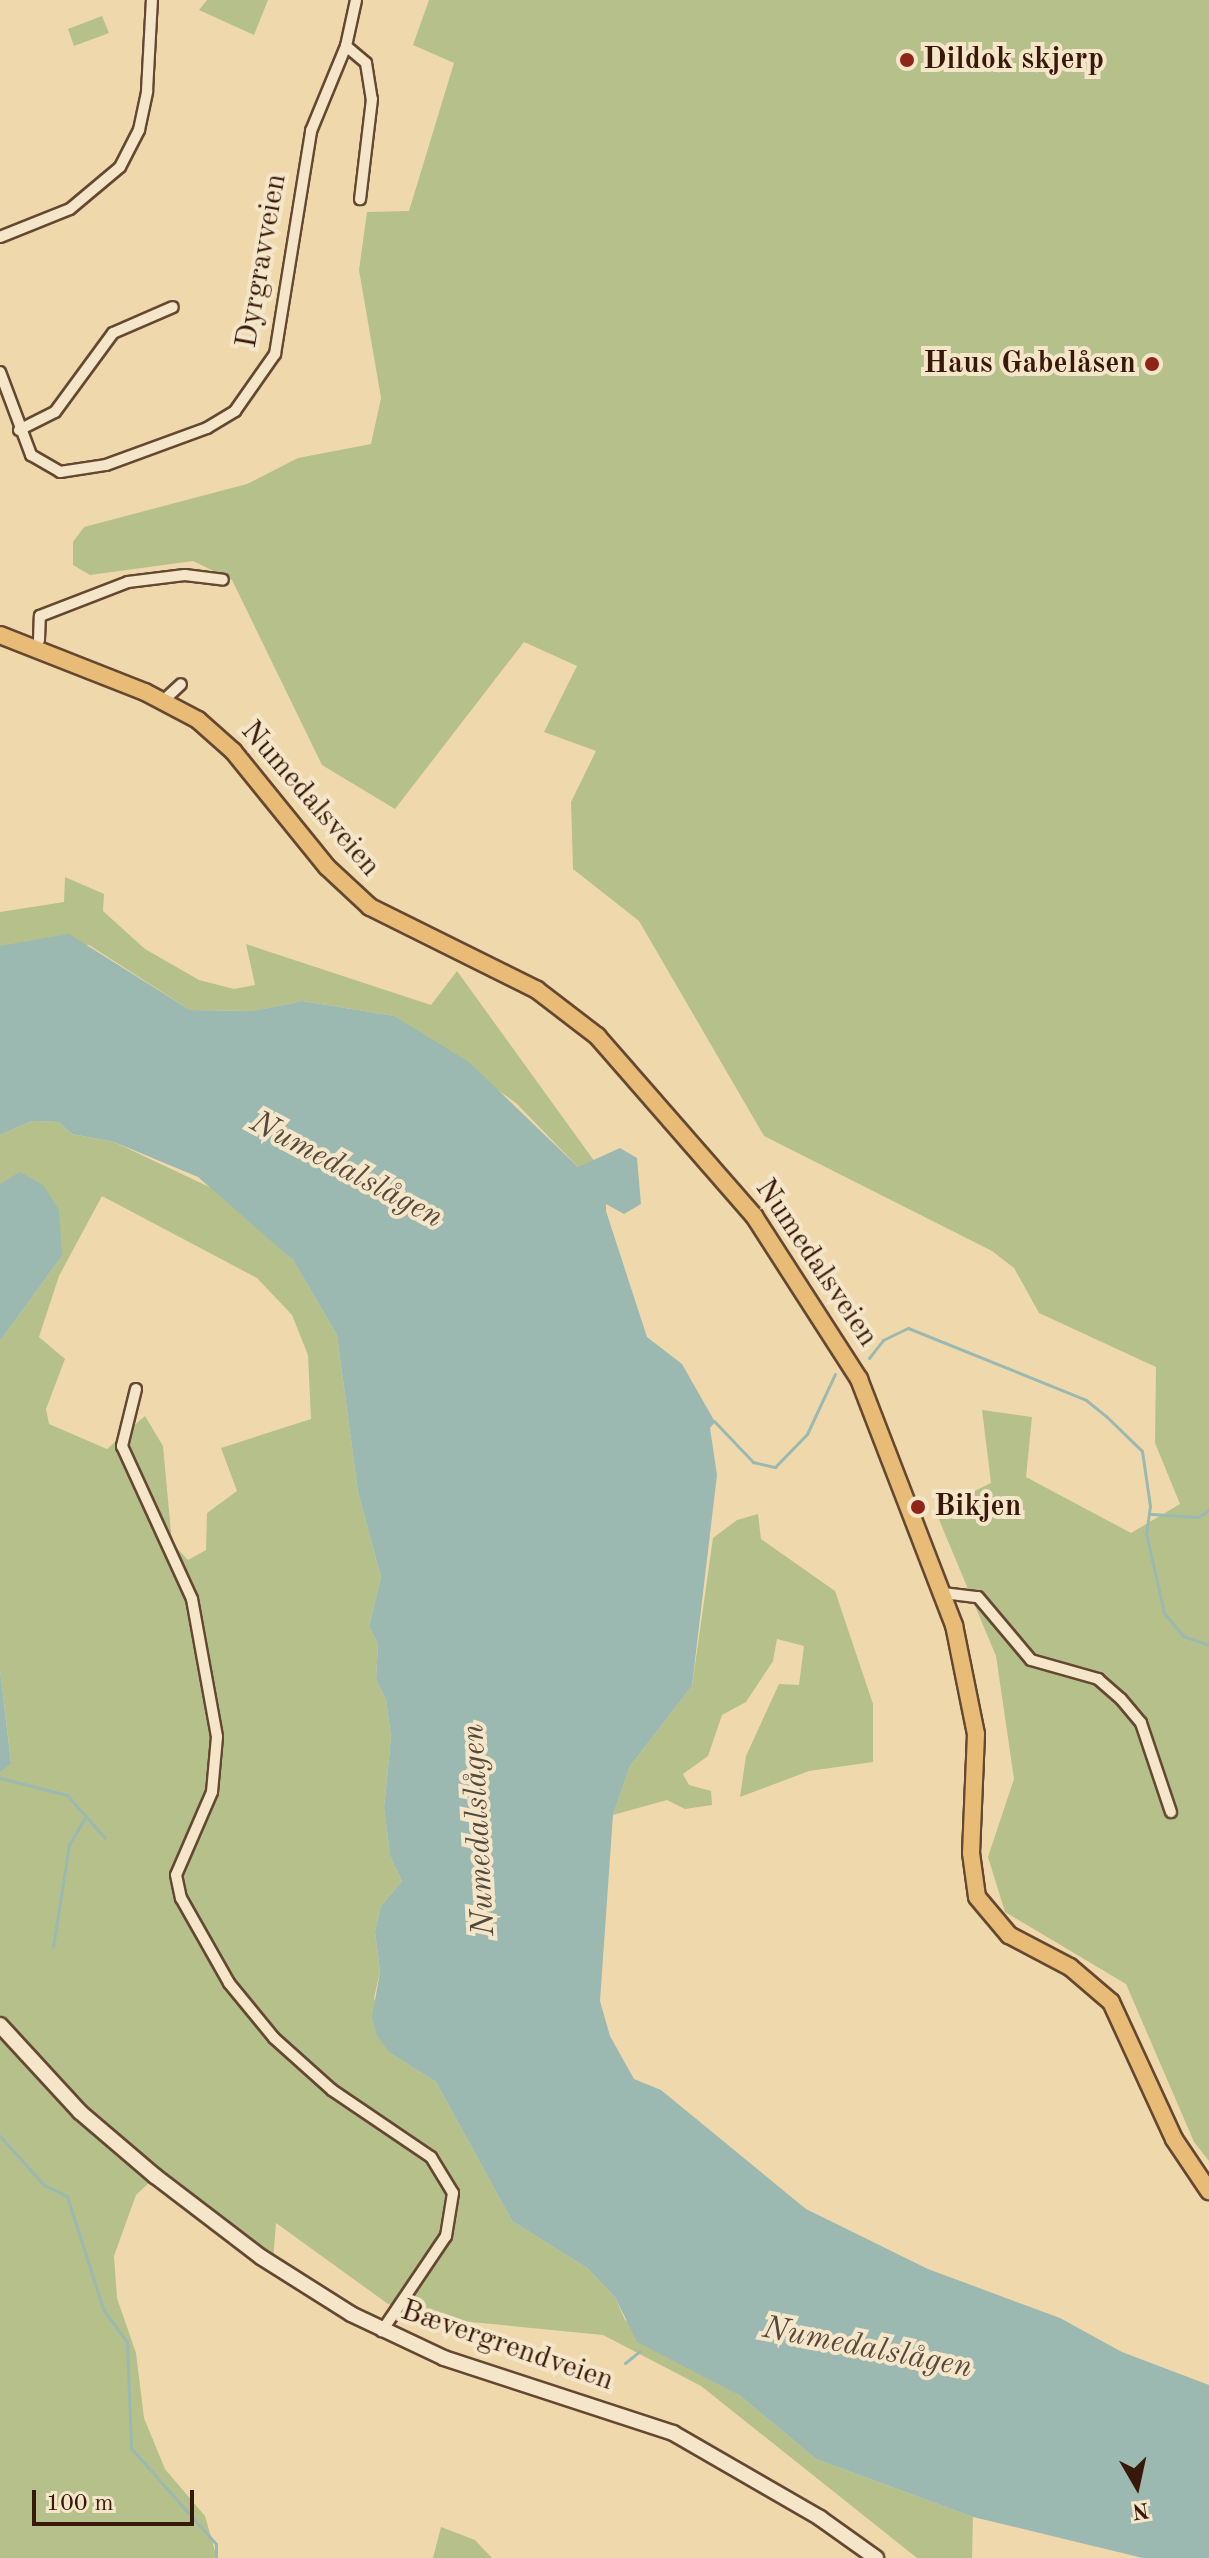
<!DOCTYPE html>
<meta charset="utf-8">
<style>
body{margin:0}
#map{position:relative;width:1209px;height:2558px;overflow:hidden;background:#efd9ac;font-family:"Old Standard TT",serif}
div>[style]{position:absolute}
.green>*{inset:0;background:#b6c08b}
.water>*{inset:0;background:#9bb9b1}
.stream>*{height:3px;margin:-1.5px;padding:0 1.5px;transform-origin:1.5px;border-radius:1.5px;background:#9bb9b1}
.roads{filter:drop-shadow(2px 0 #654832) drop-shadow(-2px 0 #654832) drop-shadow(0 2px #654832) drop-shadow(0 -2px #654832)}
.minor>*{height:10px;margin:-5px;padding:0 5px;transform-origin:5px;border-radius:5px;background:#f5e6c9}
.secondary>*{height:14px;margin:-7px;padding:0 7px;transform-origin:7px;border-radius:7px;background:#f5e6c9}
.primary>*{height:16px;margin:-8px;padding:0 8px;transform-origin:8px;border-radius:8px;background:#e8bc76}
.dots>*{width:22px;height:22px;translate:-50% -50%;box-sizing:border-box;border:4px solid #f5e6c9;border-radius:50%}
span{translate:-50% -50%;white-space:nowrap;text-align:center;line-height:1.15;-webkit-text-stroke:8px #f5e6c9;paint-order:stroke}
.poi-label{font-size:30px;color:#37180a;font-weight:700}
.left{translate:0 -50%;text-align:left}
.right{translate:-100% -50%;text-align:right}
.street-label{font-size:30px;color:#37180a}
.water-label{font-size:32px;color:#55483c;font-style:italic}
.north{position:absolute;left:1097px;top:2446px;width:80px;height:80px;-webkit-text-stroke:6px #f5e6c9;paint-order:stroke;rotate:171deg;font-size:22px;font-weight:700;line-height:32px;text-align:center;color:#37180a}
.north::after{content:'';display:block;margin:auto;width:28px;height:36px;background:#37180a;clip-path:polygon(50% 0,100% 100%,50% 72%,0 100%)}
.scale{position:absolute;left:32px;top:2490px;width:162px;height:36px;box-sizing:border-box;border:4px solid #37180a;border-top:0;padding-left:10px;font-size:24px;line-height:28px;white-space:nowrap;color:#37180a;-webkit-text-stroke:6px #f5e6c9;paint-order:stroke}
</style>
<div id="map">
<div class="green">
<i style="clip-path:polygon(207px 0,268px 0,254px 35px,199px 10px)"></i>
<i style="clip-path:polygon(429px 0,1209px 0,1209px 2161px,1194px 2142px,1126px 1984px,1005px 1912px,988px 1857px,1014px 1779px,996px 1656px,935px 1510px,991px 1483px,982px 1410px,1032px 1417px,1026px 1477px,1131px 1533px,1180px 1504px,1155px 1443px,1156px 1367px,1039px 1313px,1014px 1268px,992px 1251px,764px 1136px,639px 921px,573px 869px,571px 802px,596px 751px,544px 732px,577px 666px,524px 642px,395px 809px,322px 765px,232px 580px,193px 561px,90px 575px,73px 565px,73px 542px,84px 527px,247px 484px,298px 458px,371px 444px,381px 398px,359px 270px,367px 212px,409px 211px,454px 63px,413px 45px)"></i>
<i style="clip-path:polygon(102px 16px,109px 33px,74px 46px,68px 29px)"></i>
<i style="clip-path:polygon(65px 877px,104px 894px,103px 911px,145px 949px,199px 980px,234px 989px,255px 985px,246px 944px,431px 1005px,457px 971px,595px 1162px,578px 1167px,516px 1103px,394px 1016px,303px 1001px,253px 1011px,190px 1010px,89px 945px,0 946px,0 912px,64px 902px)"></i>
<i style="clip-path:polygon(evenodd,32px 1121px,58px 1122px,72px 1134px,114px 1142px,220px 1192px,293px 1260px,337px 1335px,358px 1492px,381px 1577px,369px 1627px,378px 1644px,376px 1679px,386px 1700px,391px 1737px,384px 1808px,390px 1856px,402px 1881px,381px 1906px,375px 1932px,380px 1972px,374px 1998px,390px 2053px,436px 2082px,512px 2221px,587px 2268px,615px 2297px,625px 2320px,739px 2395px,816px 2459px,973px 2517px,972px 2558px,917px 2558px,701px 2386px,603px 2335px,461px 2321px,388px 2304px,276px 2223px,273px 2261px,152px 2180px,136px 2195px,114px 2256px,117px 2298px,136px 2353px,144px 2418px,165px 2469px,205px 2516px,217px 2558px,0 2558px,0 1773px,11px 1762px,0 1670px,0 1341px,62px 1256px,0 1184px,0 1135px,32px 1121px,102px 1196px,257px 1278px,292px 1315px,308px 1355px,311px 1419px,221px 1448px,237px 1491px,207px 1513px,206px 1550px,188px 1560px,172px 1543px,163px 1446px,145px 1416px,107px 1449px,49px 1424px,46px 1409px,65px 1359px,39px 1337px,59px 1276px,102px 1196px)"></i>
<i style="clip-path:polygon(758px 1514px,761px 1539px,835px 1591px,873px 1704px,873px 1762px,809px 1771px,740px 1797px,746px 1756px,779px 1684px,799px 1685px,804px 1646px,777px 1639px,773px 1661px,746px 1702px,722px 1715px,708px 1756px,683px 1774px,689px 1785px,711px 1791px,712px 1805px,685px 1809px,667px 1800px,613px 1815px,630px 1766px,692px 1686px,713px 1538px,737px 1520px)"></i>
<i style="clip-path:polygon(441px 2527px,475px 2540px,492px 2558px,433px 2558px)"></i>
</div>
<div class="water">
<i style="clip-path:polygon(69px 934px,190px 1010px,253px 1011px,303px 1001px,394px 1016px,469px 1062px,578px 1167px,620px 1148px,637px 1158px,641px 1204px,624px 1214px,606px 1204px,606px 1211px,647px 1337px,682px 1364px,715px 1422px,710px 1428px,717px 1475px,692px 1686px,630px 1766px,613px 1815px,600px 2001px,610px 2036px,634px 2079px,661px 2090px,806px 2209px,928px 2269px,1060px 2318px,1122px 2352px,1209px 2385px,1209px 2558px,1143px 2558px,973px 2517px,816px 2459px,739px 2395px,637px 2342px,615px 2297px,587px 2268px,512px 2221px,436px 2082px,390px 2053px,377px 2036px,372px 2017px,380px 1972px,375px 1932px,381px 1906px,402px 1881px,390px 1856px,384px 1808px,391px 1737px,386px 1700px,376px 1679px,378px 1644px,369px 1627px,381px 1577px,358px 1492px,337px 1335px,293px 1260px,198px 1177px,114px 1142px,72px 1134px,58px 1122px,32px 1121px,0 1135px,0 946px)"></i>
<i style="clip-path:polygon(20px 1172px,43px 1185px,59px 1210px,62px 1256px,0 1341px,0 1184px)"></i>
<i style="clip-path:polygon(0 1670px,11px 1763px,0 1773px)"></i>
</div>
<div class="stream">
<i style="left:869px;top:1358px;width:23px;rotate:-52deg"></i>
<i style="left:883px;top:1340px;width:28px;rotate:-26deg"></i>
<i style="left:908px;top:1328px;width:192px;rotate:22deg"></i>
<i style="left:1086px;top:1400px;width:26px;rotate:39deg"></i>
<i style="left:1106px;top:1416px;width:50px;rotate:44.2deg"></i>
<i style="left:1142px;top:1451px;width:56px;rotate:81.7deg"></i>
<i style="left:1150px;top:1506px;width:27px;rotate:98deg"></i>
<i style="left:1146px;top:1533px;width:82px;rotate:77.3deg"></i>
<i style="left:1164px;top:1613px;width:30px;rotate:50deg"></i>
<i style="left:1183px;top:1636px;width:28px;rotate:19deg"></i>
<i style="left:714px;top:1421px;width:57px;rotate:46.4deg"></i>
<i style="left:753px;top:1462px;width:23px;rotate:13deg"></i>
<i style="left:775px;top:1467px;width:46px;rotate:-45.9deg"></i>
<i style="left:807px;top:1434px;width:66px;rotate:-65deg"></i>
<i style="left:1151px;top:1514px;width:47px;rotate:3.7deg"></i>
<i style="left:1198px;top:1517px;width:13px;rotate:-32deg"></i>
<i style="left:0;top:1778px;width:69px;rotate:14.2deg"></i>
<i style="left:67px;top:1795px;width:57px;rotate:48.5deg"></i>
<i style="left:53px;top:1947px;width:103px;rotate:-81.1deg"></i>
<i style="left:69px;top:1845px;width:32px;rotate:-60deg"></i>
<i style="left:0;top:2136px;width:66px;rotate:48.1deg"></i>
<i style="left:44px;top:2185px;width:25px;rotate:26deg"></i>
<i style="left:67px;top:2196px;width:119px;rotate:72.3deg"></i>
<i style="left:103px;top:2309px;width:41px;rotate:54deg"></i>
<i style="left:127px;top:2342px;width:106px;rotate:87.8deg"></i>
<i style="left:131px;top:2448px;width:128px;rotate:48.5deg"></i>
<i style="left:216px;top:2544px;width:14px;rotate:90deg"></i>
<i style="left:625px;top:2363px;width:19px;rotate:-39deg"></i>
</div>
<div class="roads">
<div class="minor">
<i style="left:346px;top:46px;width:26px;rotate:40deg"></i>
<i style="left:366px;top:63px;width:36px;rotate:81deg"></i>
<i style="left:372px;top:99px;width:101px;rotate:96.8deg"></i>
<i style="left:0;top:237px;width:75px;rotate:-21.8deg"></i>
<i style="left:70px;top:209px;width:65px;rotate:-40deg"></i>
<i style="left:120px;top:167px;width:42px;rotate:-62.8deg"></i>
<i style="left:139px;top:130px;width:40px;rotate:-78deg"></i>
<i style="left:147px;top:91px;width:91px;rotate:-86.9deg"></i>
<i style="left:0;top:372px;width:89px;rotate:69.5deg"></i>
<i style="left:31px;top:455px;width:34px;rotate:30deg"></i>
<i style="left:60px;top:472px;width:47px;rotate:-8.7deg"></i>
<i style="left:106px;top:465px;width:108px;rotate:-20.1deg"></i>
<i style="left:207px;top:428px;width:33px;rotate:-31deg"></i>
<i style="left:235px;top:411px;width:70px;rotate:-54.9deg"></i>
<i style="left:275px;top:354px;width:226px;rotate:-80.8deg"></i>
<i style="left:311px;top:131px;width:92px;rotate:-67.6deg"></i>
<i style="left:346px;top:46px;width:47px;rotate:-77.7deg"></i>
<i style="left:19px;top:430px;width:40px;rotate:-26.6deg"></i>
<i style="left:55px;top:412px;width:98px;rotate:-53.7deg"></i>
<i style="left:113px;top:333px;width:65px;rotate:-23.4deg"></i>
<i style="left:39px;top:640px;width:24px;rotate:-88deg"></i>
<i style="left:40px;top:616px;width:94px;rotate:-21.1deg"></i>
<i style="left:128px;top:582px;width:57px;rotate:-7deg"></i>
<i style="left:185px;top:575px;width:38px;rotate:7deg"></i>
<i style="left:164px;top:700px;width:23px;rotate:-43deg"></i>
<i style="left:136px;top:1389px;width:59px;rotate:103.8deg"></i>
<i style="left:122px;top:1446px;width:168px;rotate:65.4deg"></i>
<i style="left:192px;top:1599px;width:140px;rotate:79.7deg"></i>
<i style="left:217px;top:1737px;width:55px;rotate:95.2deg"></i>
<i style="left:212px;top:1792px;width:90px;rotate:113.4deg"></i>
<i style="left:176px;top:1875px;width:24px;rotate:78deg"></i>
<i style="left:181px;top:1898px;width:98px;rotate:60.5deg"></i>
<i style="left:229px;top:1983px;width:71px;rotate:50.7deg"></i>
<i style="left:274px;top:2038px;width:78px;rotate:41.9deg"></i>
<i style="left:332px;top:2090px;width:120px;rotate:34.1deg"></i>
<i style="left:431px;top:2157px;width:42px;rotate:58.6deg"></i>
<i style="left:453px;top:2193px;width:44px;rotate:99.2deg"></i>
<i style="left:446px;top:2236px;width:115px;rotate:124deg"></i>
<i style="left:943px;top:1593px;width:35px;rotate:7deg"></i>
<i style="left:978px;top:1597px;width:82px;rotate:49.9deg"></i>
<i style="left:1031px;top:1660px;width:70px;rotate:15.8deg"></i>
<i style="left:1098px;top:1679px;width:30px;rotate:41deg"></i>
<i style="left:1121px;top:1699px;width:31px;rotate:50deg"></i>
<i style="left:1141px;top:1723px;width:94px;rotate:71.4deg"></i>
</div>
<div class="secondary">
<i style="left:0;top:2025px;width:118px;rotate:47.4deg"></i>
<i style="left:80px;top:2112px;width:99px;rotate:40.5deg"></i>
<i style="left:155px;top:2176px;width:133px;rotate:37.4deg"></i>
<i style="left:261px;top:2257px;width:107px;rotate:32.3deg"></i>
<i style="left:351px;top:2314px;width:103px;rotate:25.3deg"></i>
<i style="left:444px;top:2358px;width:241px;rotate:18.1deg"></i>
<i style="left:673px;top:2433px;width:170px;rotate:30deg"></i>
<i style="left:820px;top:2518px;width:69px;rotate:35.5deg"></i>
</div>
<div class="primary">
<i style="left:0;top:635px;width:156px;rotate:21.5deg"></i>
<i style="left:145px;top:692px;width:60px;rotate:27.8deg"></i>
<i style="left:198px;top:720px;width:47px;rotate:41.5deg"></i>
<i style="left:233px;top:751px;width:149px;rotate:51deg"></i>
<i style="left:327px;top:867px;width:59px;rotate:42.9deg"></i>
<i style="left:370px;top:907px;width:186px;rotate:26.4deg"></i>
<i style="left:537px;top:990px;width:76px;rotate:37.5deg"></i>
<i style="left:597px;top:1036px;width:239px;rotate:48.9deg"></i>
<i style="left:754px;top:1216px;width:194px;rotate:57.2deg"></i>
<i style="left:859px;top:1379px;width:264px;rotate:68.9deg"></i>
<i style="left:954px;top:1625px;width:111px;rotate:78.6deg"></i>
<i style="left:976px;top:1734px;width:119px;rotate:92.4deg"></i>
<i style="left:971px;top:1853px;width:44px;rotate:82.2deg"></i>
<i style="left:977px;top:1897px;width:50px;rotate:49.9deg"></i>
<i style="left:1009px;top:1935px;width:69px;rotate:27.7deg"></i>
<i style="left:1070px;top:1967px;width:54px;rotate:40.5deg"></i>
<i style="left:1111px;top:2002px;width:151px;rotate:65.3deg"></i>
<i style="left:1174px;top:2139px;width:63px;rotate:56.1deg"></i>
</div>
</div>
<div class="dots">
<i style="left:907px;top:60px;background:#8f2418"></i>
<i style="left:1152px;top:364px;background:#8f2418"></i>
<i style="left:918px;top:1507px;background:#8f2418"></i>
</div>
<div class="poi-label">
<span class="left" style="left:923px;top:60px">Dildok skjerp</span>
<span class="right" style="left:1136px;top:364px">Haus Gabelåsen</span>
<span class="left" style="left:934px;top:1507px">Bikjen</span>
</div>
<div class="street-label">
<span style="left:262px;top:261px;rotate:-80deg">Dyrgravveien</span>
<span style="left:310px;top:799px;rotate:49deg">Numedalsveien</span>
<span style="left:816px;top:1263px;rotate:56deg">Numedalsveien</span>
<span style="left:507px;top:2346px;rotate:19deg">Bævergrendveien</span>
</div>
<div class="water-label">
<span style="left:346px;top:1171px;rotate:28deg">Numedalslågen</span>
<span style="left:480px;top:1830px;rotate:-93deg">Numedalslågen</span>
<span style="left:867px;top:2349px;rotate:11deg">Numedalslågen</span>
</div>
<div class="north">N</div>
<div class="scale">100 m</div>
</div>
